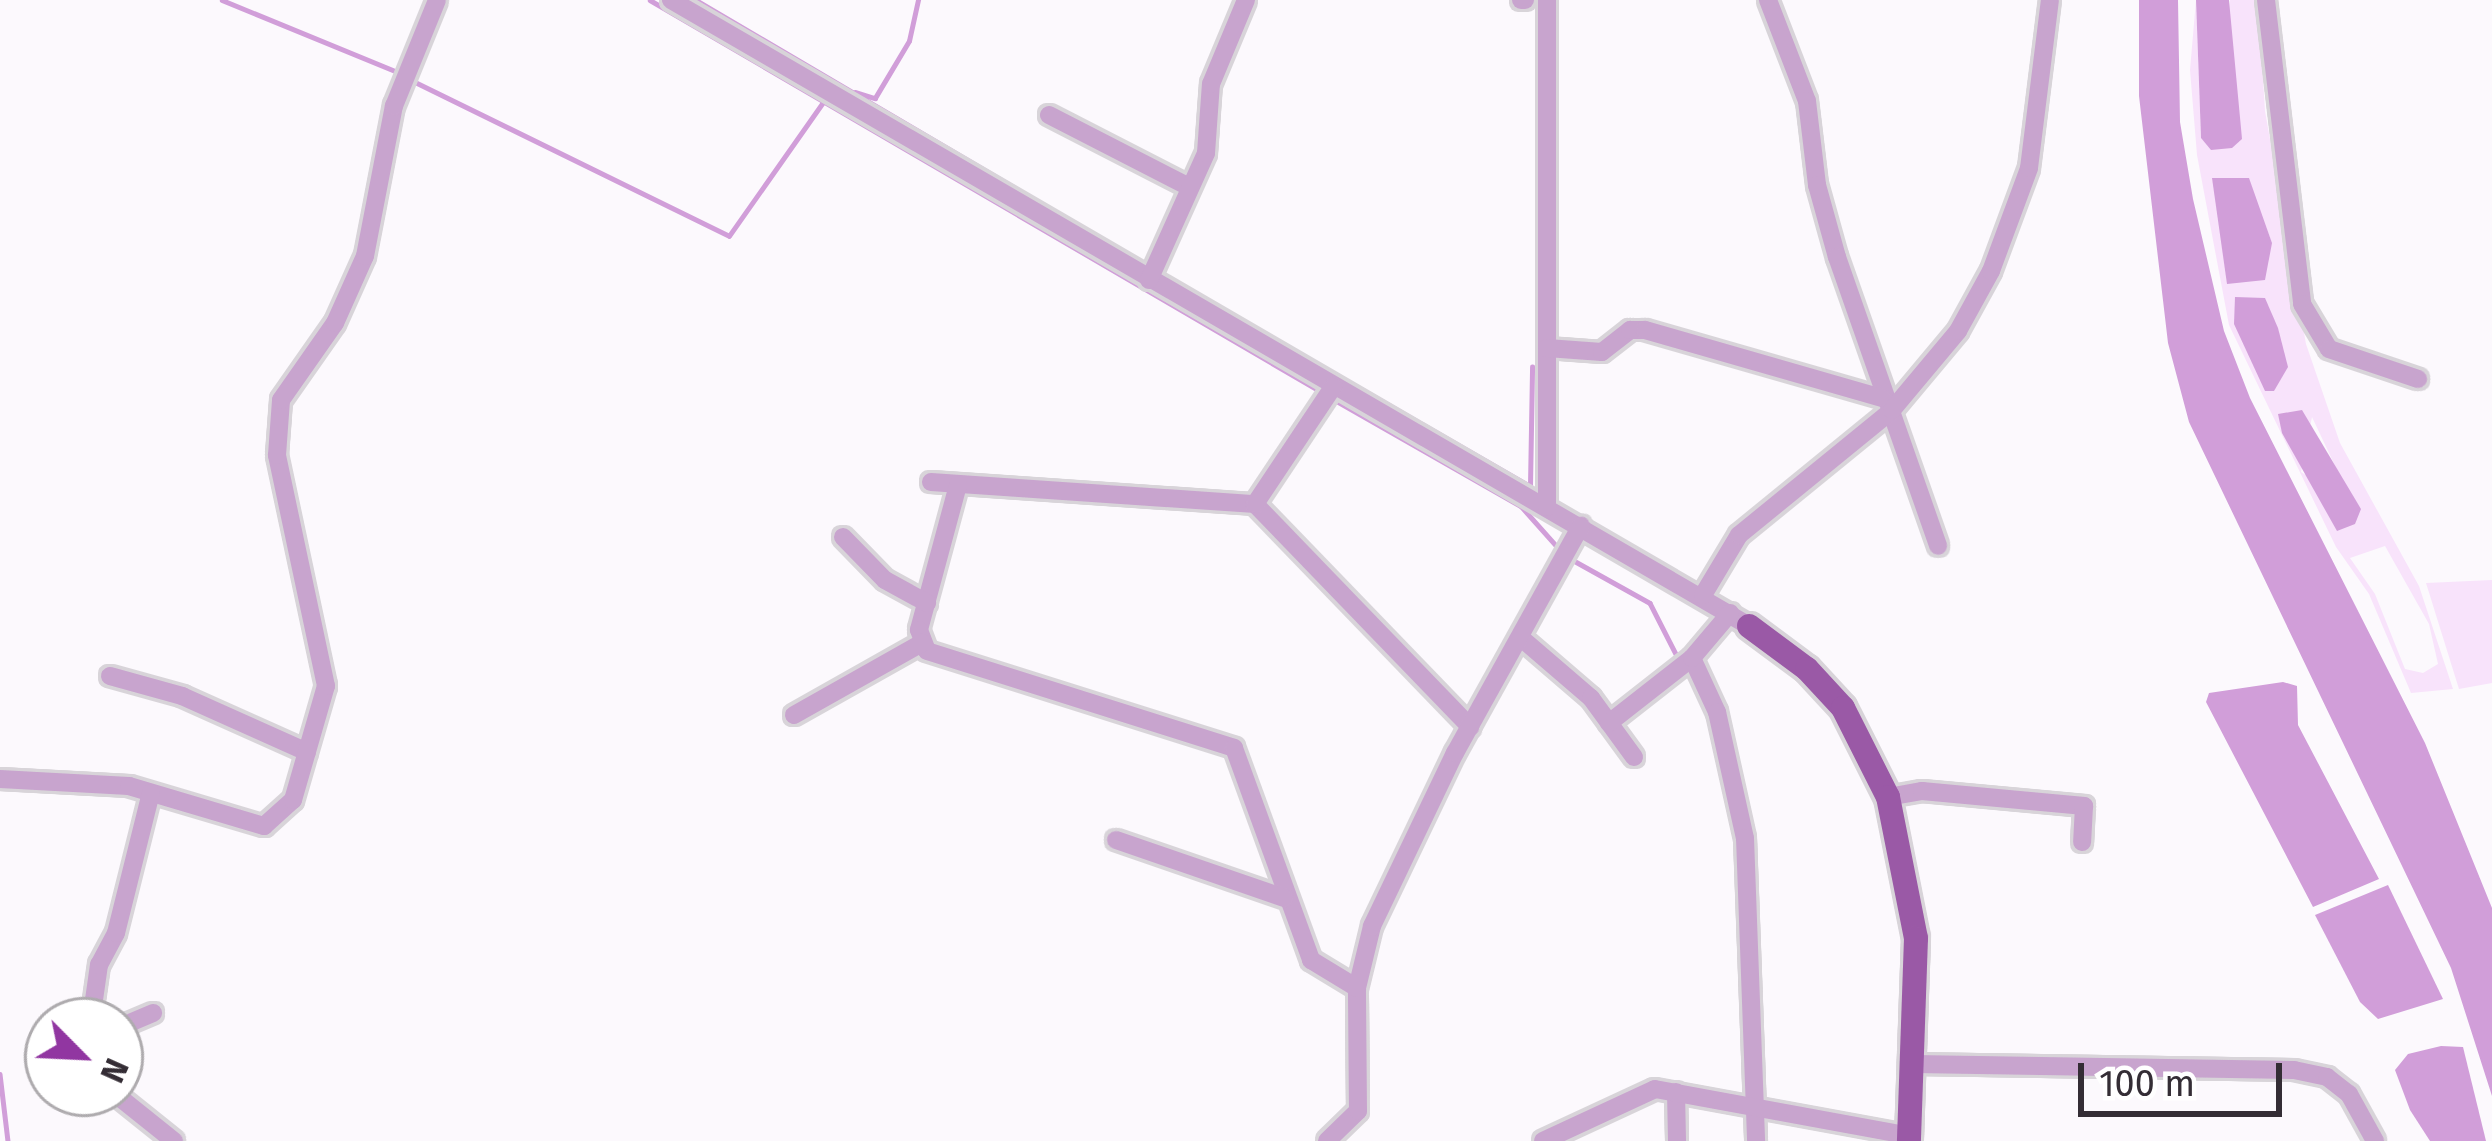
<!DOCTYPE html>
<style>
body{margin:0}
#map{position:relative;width:2492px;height:1141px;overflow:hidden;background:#fcf9fd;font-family:"Fira Sans",sans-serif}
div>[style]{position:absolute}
.green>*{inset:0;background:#f8e3fb}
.water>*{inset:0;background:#d19ed9}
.stream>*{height:4.5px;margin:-2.25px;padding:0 2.25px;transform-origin:2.25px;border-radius:2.25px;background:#d19ed9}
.roads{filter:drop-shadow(3px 0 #d8d4d9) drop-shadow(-3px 0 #d8d4d9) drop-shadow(0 3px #d8d4d9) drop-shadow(0 -3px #d8d4d9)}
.minor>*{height:18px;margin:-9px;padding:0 9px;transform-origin:9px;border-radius:9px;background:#c8a4ce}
.major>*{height:24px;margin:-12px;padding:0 12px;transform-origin:12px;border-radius:12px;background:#9a59a6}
span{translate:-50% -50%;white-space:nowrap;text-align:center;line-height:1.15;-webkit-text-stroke:12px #fff;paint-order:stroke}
.north{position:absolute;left:24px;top:997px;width:120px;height:120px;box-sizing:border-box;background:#fff;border:3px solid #aeabae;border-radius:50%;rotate:114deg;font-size:33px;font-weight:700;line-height:48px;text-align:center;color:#342d35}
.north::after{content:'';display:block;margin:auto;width:42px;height:54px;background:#9136a1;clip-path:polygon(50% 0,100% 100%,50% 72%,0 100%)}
.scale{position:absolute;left:2078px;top:1063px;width:204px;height:54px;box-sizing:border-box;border:6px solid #342d35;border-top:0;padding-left:15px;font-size:36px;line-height:42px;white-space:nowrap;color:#342d35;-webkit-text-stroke:9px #fff;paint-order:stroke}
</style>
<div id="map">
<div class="green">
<i style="clip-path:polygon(evenodd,2196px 0,2201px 138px,2212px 150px,2230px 0,2258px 0,2265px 111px,2306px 344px,2340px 443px,2419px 586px,2453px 689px,2411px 693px,2369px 594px,2336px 547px,2229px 325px,2197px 155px,2190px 70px,2196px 0,2212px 178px,2248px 178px,2272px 243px,2212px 178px,2196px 0,2312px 417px,2345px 487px,2361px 509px,2301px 472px,2312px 417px,2196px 0,2385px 546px,2429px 624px,2438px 664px,2423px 673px,2405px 669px,2375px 594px,2350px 558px,2385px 546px)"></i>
<i style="clip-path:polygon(2492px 580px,2492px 683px,2459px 689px,2426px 583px)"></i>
</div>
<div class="water">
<i style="clip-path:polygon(2139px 0,2178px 0,2180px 122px,2193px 199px,2224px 331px,2250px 398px,2425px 743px,2492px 908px,2492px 1096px,2451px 968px,2189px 422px,2168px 343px,2139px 96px)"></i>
<i style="clip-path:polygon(2196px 0,2229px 0,2242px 139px,2232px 148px,2211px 150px,2201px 138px)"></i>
<i style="clip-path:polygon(2212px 178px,2249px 178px,2272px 243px,2265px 280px,2227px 284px)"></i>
<i style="clip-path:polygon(2235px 297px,2265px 298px,2278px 328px,2288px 367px,2274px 391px,2265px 391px,2234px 324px)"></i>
<i style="clip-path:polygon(2302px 410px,2361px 509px,2355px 524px,2337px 531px,2282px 433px,2278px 414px)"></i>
<i style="clip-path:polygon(2283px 682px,2297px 686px,2298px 725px,2379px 879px,2313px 907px,2206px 702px,2209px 693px)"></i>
<i style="clip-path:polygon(2388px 885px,2443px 999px,2378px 1019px,2360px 1002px,2315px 915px)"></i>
<i style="clip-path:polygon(2441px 1046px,2463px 1047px,2486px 1141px,2430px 1141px,2410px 1110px,2395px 1070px,2408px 1054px)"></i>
</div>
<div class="stream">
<i style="left:222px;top:0;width:192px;rotate:22.3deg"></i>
<i style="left:650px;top:0;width:782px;rotate:30.27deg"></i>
<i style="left:696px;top:0;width:522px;rotate:30.49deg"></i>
<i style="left:409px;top:79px;width:356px;rotate:26.1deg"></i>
<i style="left:729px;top:236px;width:165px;rotate:-54.9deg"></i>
<i style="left:855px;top:92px;width:21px;rotate:17deg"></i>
<i style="left:875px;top:98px;width:66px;rotate:-59.2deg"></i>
<i style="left:909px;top:41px;width:42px;rotate:-77.6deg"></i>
<i style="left:1156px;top:271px;width:431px;rotate:29.9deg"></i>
<i style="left:1530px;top:486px;width:119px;rotate:-89deg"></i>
<i style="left:1335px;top:400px;width:214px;rotate:29.7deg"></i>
<i style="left:1521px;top:506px;width:62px;rotate:48.3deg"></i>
<i style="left:1571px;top:559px;width:90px;rotate:29.1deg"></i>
<i style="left:1650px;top:603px;width:66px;rotate:63deg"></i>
<i style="left:0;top:1074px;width:67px;rotate:83.2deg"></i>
</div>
<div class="roads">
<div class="minor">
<i style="left:671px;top:0;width:1247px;rotate:30.14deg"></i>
<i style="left:1521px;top:0;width:4px"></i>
<i style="left:1547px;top:0;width:507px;rotate:90deg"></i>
<i style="left:1768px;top:0;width:108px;rotate:68.9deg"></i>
<i style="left:1807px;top:101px;width:85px;rotate:83.2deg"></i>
<i style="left:1817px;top:185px;width:75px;rotate:74.5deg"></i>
<i style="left:1837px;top:257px;width:306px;rotate:70.7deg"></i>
<i style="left:2266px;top:0;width:306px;rotate:83.2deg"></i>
<i style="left:2302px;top:304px;width:52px;rotate:59deg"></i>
<i style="left:2329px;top:349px;width:94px;rotate:18.6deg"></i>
<i style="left:1049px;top:115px;width:155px;rotate:27.2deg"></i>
<i style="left:1149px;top:280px;width:139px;rotate:-65.8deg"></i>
<i style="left:1206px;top:153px;width:69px;rotate:-85.9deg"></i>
<i style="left:1211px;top:84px;width:91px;rotate:-67.4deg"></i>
<i style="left:1547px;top:348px;width:55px;rotate:4.2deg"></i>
<i style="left:1602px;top:352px;width:36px;rotate:-38deg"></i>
<i style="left:1630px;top:330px;width:15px"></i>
<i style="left:1645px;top:330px;width:247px;rotate:16deg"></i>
<i style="left:931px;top:482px;width:325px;rotate:3.9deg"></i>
<i style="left:1255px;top:504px;width:310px;rotate:46deg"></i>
<i style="left:958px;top:485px;width:150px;rotate:105.1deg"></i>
<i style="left:919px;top:630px;width:22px;rotate:69deg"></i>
<i style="left:927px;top:651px;width:322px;rotate:17.5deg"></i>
<i style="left:1234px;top:748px;width:226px;rotate:70deg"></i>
<i style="left:1311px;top:960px;width:54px;rotate:31.3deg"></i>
<i style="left:1255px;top:504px;width:141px;rotate:-56.3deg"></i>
<i style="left:843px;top:537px;width:60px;rotate:45.7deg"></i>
<i style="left:885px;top:580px;width:48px;rotate:28.7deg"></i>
<i style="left:1703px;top:595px;width:70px;rotate:-59deg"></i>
<i style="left:1739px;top:535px;width:198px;rotate:-39.2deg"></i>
<i style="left:1892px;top:410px;width:103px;rotate:-50.1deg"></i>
<i style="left:1958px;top:331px;width:68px;rotate:-61.2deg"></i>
<i style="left:1991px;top:271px;width:110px;rotate:-69.7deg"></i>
<i style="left:2029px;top:168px;width:169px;rotate:-82.9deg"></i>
<i style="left:1520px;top:637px;width:94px;rotate:40.7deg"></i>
<i style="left:1591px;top:698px;width:73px;rotate:53.9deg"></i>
<i style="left:1692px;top:658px;width:60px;rotate:65.2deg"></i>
<i style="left:1717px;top:712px;width:129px;rotate:77.5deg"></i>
<i style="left:1745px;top:838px;width:303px;rotate:87.9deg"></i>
<i style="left:110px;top:676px;width:75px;rotate:15.5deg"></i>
<i style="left:182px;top:696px;width:137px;rotate:24.1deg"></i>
<i style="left:794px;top:715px;width:147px;rotate:-29.4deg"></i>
<i style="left:1609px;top:723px;width:105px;rotate:-38.1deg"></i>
<i style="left:1692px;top:658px;width:59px;rotate:-49.8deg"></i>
<i style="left:0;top:779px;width:129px;rotate:3.1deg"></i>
<i style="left:129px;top:786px;width:141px;rotate:16.5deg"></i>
<i style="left:264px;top:826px;width:39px;rotate:-42deg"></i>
<i style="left:293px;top:800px;width:119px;rotate:-73.9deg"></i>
<i style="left:326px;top:686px;width:236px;rotate:-102deg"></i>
<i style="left:277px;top:455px;width:55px;rotate:-85.8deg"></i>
<i style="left:281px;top:400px;width:94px;rotate:-55deg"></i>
<i style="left:335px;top:323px;width:73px;rotate:-65.9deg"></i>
<i style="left:365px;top:256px;width:153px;rotate:-79.1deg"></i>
<i style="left:394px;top:106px;width:114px;rotate:-67.9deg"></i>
<i style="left:1888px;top:797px;width:35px;rotate:-10deg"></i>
<i style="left:1922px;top:791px;width:163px;rotate:5.3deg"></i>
<i style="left:2084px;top:806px;width:36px;rotate:93deg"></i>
<i style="left:1116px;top:840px;width:178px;rotate:19deg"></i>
<i style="left:91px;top:1021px;width:57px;rotate:-81.9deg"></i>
<i style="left:99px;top:965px;width:36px;rotate:-62deg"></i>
<i style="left:116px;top:933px;width:144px;rotate:-76deg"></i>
<i style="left:120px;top:1027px;width:36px;rotate:-23deg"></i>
<i style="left:1914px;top:1064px;width:380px;rotate:0.9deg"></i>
<i style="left:2294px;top:1070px;width:34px;rotate:12deg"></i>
<i style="left:2327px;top:1077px;width:28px;rotate:38deg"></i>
<i style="left:2349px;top:1094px;width:54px;rotate:61deg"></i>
<i style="left:1676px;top:1092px;width:49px;rotate:88.8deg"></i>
<i style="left:114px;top:1093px;width:77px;rotate:38.7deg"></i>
<i style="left:1327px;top:1141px;width:43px;rotate:-44.1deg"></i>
<i style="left:1358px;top:1111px;width:123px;rotate:-90.5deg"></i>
<i style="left:1357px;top:988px;width:64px;rotate:-76.4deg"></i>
<i style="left:1372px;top:926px;width:192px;rotate:-64.4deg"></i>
<i style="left:1455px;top:753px;width:260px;rotate:-61deg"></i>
<i style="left:1543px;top:1141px;width:123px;rotate:-24.9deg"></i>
<i style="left:1655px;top:1089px;width:259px;rotate:10.4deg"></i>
</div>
<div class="major">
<i style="left:1749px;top:626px;width:72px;rotate:36.6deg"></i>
<i style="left:1807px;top:669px;width:53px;rotate:47.3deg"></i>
<i style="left:1843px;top:708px;width:100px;rotate:63.2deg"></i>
<i style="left:1888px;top:797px;width:144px;rotate:78.8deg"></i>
<i style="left:1916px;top:938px;width:203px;rotate:92deg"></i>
</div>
</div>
<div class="north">N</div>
<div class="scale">100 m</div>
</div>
